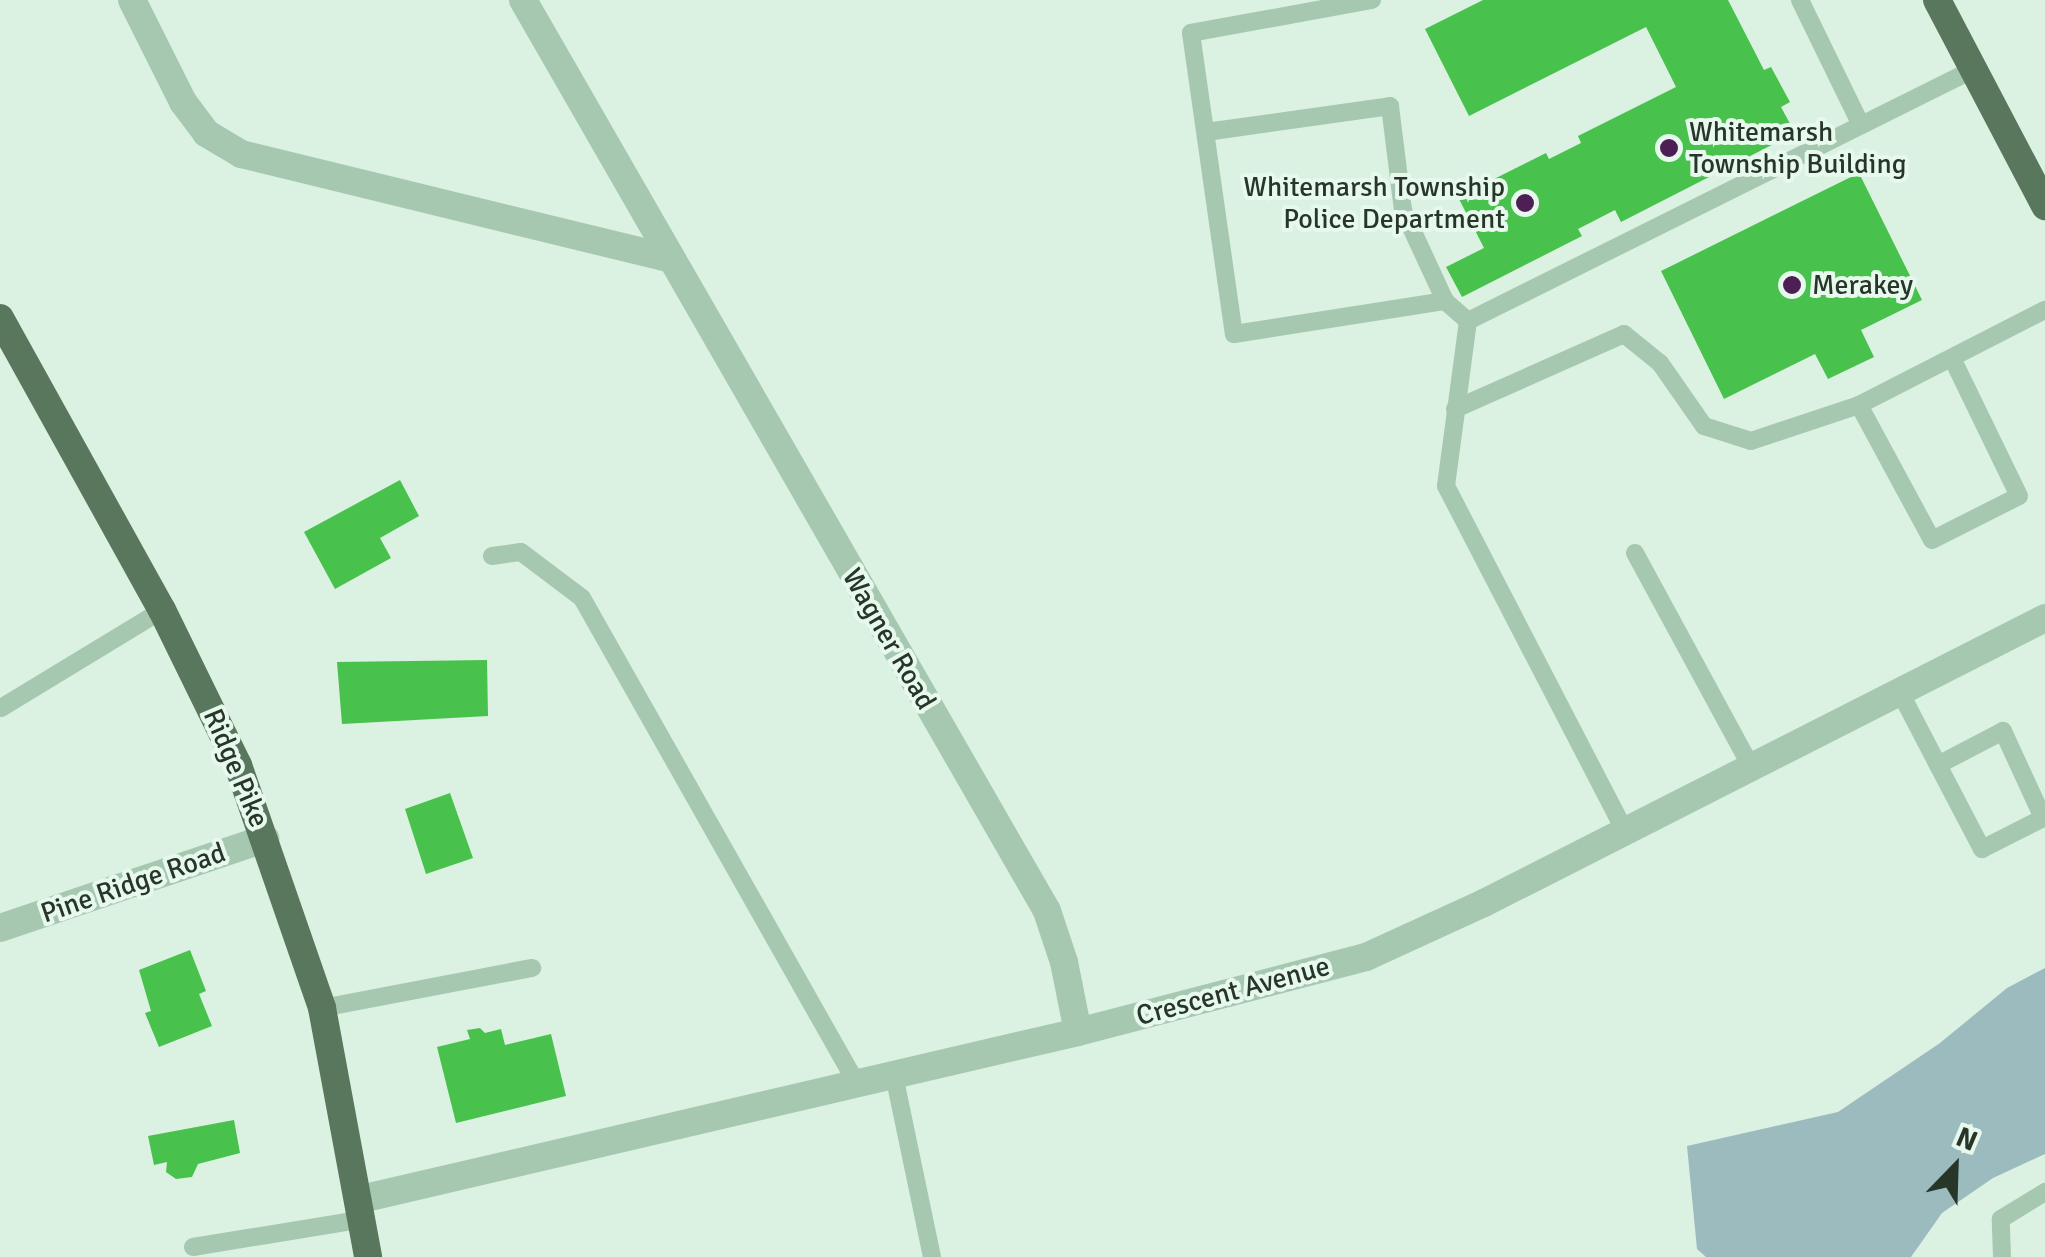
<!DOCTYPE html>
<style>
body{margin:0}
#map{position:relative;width:2045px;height:1257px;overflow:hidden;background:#dbf1e2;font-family:Signika,sans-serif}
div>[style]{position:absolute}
.green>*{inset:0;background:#9bbbbf}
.building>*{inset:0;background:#48c24c}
.service>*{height:18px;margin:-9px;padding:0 9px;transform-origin:9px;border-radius:9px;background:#a7c8b0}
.minor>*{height:28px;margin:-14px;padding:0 14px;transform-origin:14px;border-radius:14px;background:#a7c8b0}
.primary>*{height:28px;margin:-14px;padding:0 14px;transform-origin:14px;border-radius:14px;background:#59775d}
.dots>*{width:28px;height:28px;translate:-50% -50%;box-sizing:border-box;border:5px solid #e7f9ed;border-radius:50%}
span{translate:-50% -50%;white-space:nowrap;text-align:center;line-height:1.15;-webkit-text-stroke:8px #e7f9ed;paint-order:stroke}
.poi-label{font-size:28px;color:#283529}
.left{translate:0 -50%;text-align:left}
.right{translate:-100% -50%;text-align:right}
.street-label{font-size:28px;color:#283529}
.north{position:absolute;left:1905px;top:1117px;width:100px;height:100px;-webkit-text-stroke:8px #e7f9ed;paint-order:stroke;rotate:23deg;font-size:28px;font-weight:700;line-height:40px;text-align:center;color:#283529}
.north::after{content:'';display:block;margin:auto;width:35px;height:45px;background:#283529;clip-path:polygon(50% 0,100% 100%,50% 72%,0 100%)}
</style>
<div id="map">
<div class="green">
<i style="clip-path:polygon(2045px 968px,2045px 1154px,1993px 1178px,1942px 1213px,1911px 1257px,1706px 1257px,1697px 1249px,1687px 1146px,1838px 1112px,1940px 1043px,2007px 988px)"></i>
</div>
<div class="building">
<i style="clip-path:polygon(1483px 0,1728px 0,1764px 70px,1771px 67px,1790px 102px,1781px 107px,1795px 133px,1621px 222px,1615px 210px,1578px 229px,1582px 236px,1462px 297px,1446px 267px,1484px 248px,1458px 197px,1546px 153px,1549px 159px,1581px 143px,1578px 136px,1676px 87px,1646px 27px,1469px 116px,1425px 29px)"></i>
<i style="clip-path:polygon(1859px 173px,1922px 300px,1861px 330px,1874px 357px,1828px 379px,1815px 354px,1724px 399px,1661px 271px)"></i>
<i style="clip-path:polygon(400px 480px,419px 516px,380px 538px,391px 558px,335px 589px,304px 532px)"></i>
<i style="clip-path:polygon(487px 660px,488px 716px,342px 724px,337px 662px)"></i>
<i style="clip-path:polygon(450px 793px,473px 858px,426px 874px,405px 809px)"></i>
<i style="clip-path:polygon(190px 950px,206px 991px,199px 994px,212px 1026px,159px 1047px,145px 1013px,151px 1011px,139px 970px)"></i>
<i style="clip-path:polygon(480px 1028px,485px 1033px,501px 1029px,505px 1045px,551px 1034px,566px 1096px,456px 1123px,437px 1047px,470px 1039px,467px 1030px)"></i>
<i style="clip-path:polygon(234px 1120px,240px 1153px,198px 1164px,192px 1177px,176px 1179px,166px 1172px,167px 1162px,154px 1165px,148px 1136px)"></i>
</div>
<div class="service">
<i style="left:1372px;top:0;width:184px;rotate:169.7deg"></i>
<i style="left:1191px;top:33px;width:304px;rotate:81.9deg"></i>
<i style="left:1234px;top:334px;width:214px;rotate:-8.9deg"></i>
<i style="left:1445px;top:301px;width:30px;rotate:41deg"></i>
<i style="left:1468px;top:321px;width:166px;rotate:97.6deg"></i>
<i style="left:1446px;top:486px;width:390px;rotate:62.6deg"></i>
<i style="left:1800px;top:0;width:139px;rotate:64deg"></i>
<i style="left:1206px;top:132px;width:186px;rotate:-8deg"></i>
<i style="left:1390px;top:106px;width:105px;rotate:82.9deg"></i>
<i style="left:1403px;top:210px;width:100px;rotate:65.2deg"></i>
<i style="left:1468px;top:321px;width:565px;rotate:-26.47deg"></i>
<i style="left:1859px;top:405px;width:153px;rotate:61.6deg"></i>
<i style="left:1932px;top:540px;width:97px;rotate:-26.8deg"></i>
<i style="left:2019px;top:496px;width:153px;rotate:-115.9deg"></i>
<i style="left:1455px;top:409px;width:185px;rotate:-23.9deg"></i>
<i style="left:1624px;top:334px;width:46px;rotate:38.9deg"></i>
<i style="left:1660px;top:363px;width:77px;rotate:55.1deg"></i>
<i style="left:1704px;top:426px;width:49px;rotate:17.7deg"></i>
<i style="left:1751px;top:441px;width:114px;rotate:-18.4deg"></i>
<i style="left:1859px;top:405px;width:209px;rotate:-27.1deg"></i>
<i style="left:1635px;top:553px;width:243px;rotate:61.5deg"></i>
<i style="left:492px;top:556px;width:29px;rotate:-8deg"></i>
<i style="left:521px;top:552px;width:76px;rotate:37deg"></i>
<i style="left:582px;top:598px;width:558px;rotate:60.5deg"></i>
<i style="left:1900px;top:692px;width:82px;rotate:62.5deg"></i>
<i style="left:1938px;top:765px;width:95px;rotate:62.4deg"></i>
<i style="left:1982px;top:849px;width:68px;rotate:-26.9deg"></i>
<i style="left:2043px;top:818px;width:96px;rotate:-114.7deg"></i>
<i style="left:2003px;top:731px;width:73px;rotate:152.4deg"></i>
<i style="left:1px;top:708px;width:188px;rotate:-31.3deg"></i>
<i style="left:322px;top:1008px;width:214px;rotate:-10.8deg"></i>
<i style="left:894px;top:1075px;width:186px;rotate:78.2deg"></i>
<i style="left:193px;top:1247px;width:173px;rotate:-9.3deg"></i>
<i style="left:2002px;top:1257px;width:38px;rotate:-92deg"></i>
<i style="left:2001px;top:1219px;width:52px;rotate:-31.5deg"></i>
</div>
<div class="minor">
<i style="left:132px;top:0;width:114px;rotate:63.4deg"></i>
<i style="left:183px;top:102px;width:39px;rotate:53deg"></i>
<i style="left:206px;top:133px;width:41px;rotate:31deg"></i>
<i style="left:241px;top:154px;width:439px;rotate:13.7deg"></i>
<i style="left:523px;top:0;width:1051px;rotate:60.09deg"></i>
<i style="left:1047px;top:911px;width:54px;rotate:71.6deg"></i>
<i style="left:1064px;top:962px;width:71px;rotate:78.7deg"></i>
<i style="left:0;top:928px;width:280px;rotate:-18.6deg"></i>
<i style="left:361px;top:1199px;width:736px;rotate:-13.11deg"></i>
<i style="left:1078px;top:1032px;width:298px;rotate:-14.6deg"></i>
<i style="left:1366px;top:957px;width:130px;rotate:-24.6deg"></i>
<i style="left:1484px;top:903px;width:629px;rotate:-26.93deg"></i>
</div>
<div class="primary">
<i style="left:1937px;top:0;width:233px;rotate:62.3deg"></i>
<i style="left:0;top:318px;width:334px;rotate:61deg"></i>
<i style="left:162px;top:610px;width:173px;rotate:63.9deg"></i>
<i style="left:238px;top:765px;width:257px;rotate:70.9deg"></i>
<i style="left:322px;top:1008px;width:253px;rotate:79.5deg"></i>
</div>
<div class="dots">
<i style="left:1669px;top:148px;background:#4d1f55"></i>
<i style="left:1525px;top:203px;background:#4d1f55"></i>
<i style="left:1792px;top:285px;background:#4d1f55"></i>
</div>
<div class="poi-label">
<span class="left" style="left:1689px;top:148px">Whitemarsh<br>Township Building</span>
<span class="right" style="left:1505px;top:203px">Whitemarsh Township<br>Police Department</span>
<span class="left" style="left:1812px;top:285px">Merakey</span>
</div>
<div class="street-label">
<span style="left:889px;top:639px;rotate:60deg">Wagner Road</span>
<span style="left:236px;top:768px;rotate:67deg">Ridge Pike</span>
<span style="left:133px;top:883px;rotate:-19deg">Pine Ridge Road</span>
<span style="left:1233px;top:991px;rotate:-15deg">Crescent Avenue</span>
</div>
<div class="north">N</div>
</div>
